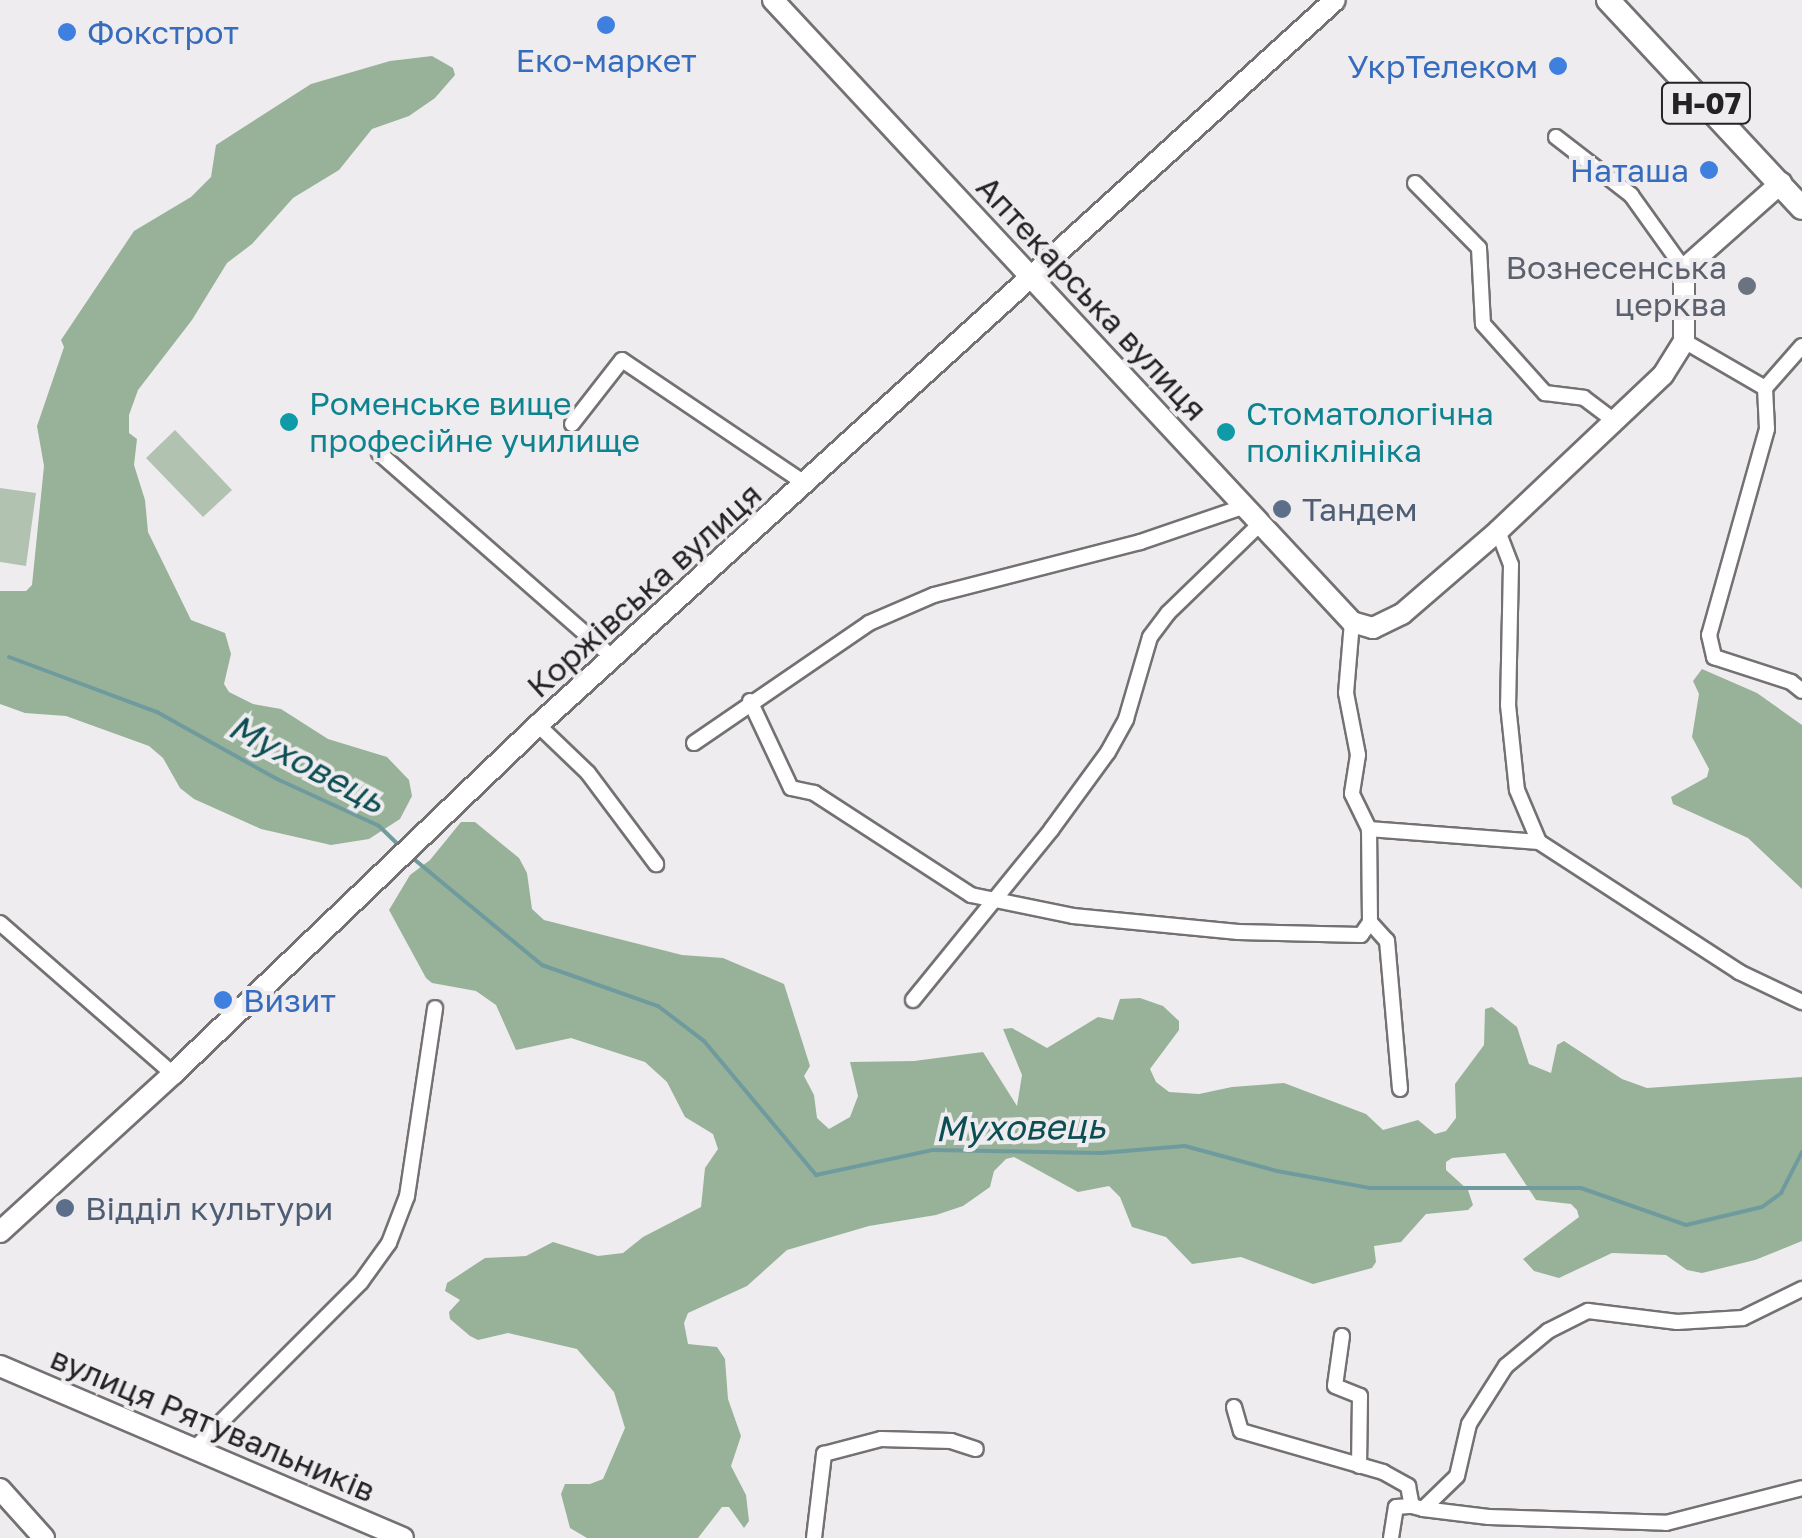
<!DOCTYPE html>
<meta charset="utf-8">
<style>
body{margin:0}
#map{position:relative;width:1802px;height:1538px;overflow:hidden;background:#efecef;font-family:"Golos Text",sans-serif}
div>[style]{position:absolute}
.green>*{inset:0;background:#b1c2b1}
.forest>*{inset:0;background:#97b298}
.stream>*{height:4px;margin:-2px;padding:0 2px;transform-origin:2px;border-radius:2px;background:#709b9e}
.roads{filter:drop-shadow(2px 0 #747173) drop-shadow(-2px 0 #747173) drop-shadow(0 2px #747173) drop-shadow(0 -2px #747173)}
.street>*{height:14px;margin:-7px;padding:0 7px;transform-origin:7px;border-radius:7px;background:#fff}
.secondary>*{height:20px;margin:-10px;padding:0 10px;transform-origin:10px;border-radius:10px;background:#fff}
.primary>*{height:22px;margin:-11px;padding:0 11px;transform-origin:11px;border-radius:11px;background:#fff}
.dots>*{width:28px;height:28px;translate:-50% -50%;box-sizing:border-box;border:5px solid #efecef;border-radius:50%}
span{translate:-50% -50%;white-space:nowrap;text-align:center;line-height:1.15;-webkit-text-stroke:8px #efecef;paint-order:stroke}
.shield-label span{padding:2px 8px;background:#efecef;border:2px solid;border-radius:8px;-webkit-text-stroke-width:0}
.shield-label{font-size:30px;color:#242324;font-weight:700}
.shop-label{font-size:32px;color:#366cbe}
.left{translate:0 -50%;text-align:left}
.right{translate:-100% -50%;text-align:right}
.worship-label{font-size:32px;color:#5b616d}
.street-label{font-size:32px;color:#242324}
.culture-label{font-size:32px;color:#0d838f}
.service-label{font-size:32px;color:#4e5e75}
.water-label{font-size:35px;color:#0c4e53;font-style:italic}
</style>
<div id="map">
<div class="green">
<i style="clip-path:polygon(175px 430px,232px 490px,203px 517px,146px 458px)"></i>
<i style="clip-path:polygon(0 488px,36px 493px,26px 566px,0 562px)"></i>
</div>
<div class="forest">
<i style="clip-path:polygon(432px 56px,453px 68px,455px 75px,435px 98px,409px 116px,372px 129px,339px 170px,293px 198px,252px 244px,227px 263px,192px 320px,138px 390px,129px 415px,129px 433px,137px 439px,134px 465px,145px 500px,148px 532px,191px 620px,225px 633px,231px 654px,224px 684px,229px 692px,253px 704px,281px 709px,328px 739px,387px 757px,409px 780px,412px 796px,400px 819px,369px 839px,331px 845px,261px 829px,194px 799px,180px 788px,163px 758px,149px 746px,66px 716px,25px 713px,0 704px,0 591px,26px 591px,32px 585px,44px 466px,37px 426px,64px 347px,61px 340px,134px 231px,191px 197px,211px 177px,216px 145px,311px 84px,390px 61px)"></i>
<i style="clip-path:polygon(1702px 669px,1757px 693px,1802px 725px,1802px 889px,1748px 838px,1673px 804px,1671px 797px,1707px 777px,1709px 769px,1692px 737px,1699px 694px,1693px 681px)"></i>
<i style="clip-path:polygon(461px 822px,475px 822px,519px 858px,527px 873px,532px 909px,544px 920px,682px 955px,723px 958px,784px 984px,810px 1066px,804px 1076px,814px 1095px,817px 1118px,829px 1129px,850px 1117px,858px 1096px,850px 1062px,914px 1061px,983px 1052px,1017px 1106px,1022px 1075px,1003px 1029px,1012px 1028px,1047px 1048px,1098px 1017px,1113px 1020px,1120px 999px,1140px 998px,1163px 1006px,1179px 1021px,1179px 1030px,1150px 1069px,1156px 1082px,1169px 1092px,1199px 1094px,1232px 1087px,1284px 1083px,1366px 1114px,1383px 1130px,1418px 1120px,1435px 1134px,1446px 1131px,1456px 1118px,1455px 1084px,1484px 1045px,1485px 1009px,1492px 1007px,1517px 1027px,1529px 1064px,1551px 1073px,1557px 1045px,1564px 1041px,1622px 1079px,1647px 1088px,1802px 1077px,1802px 1241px,1755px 1260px,1702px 1273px,1687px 1270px,1666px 1255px,1612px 1253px,1559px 1278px,1534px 1271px,1523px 1259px,1579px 1217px,1577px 1210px,1571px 1204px,1536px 1200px,1505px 1153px,1452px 1158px,1446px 1162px,1446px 1170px,1468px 1190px,1473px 1205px,1468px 1210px,1426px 1214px,1401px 1242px,1374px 1246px,1376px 1262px,1372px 1268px,1313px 1284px,1241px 1257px,1192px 1264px,1166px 1237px,1132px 1227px,1120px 1197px,1109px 1186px,1078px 1192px,1014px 1157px,1006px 1159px,994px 1171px,990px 1187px,963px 1206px,936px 1215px,869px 1226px,787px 1250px,747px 1286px,688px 1313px,684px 1323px,688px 1344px,717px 1347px,725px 1359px,728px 1399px,741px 1436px,731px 1466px,746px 1495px,749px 1521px,744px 1528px,729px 1507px,722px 1507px,698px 1538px,587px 1538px,570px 1528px,561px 1494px,565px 1484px,590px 1484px,603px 1479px,625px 1428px,614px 1392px,577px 1349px,508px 1333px,478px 1340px,470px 1336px,450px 1319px,449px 1312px,460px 1300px,445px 1291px,447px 1283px,485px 1258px,526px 1256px,553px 1242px,598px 1256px,623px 1253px,643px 1237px,701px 1207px,705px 1168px,718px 1149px,713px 1134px,685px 1117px,667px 1082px,645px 1062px,571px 1038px,516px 1050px,496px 1005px,476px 991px,432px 983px,426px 978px,389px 910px,410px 875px,430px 860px)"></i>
</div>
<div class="stream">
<i style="left:9px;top:657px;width:158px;rotate:20.4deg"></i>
<i style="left:157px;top:712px;width:137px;rotate:29.2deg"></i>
<i style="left:277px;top:779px;width:112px;rotate:24.7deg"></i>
<i style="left:379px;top:826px;width:28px;rotate:44deg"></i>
<i style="left:409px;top:855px;width:173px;rotate:39.6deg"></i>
<i style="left:542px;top:965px;width:123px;rotate:19.5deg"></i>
<i style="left:658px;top:1006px;width:58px;rotate:37.3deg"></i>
<i style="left:704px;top:1041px;width:175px;rotate:50.1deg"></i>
<i style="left:816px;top:1175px;width:120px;rotate:-12.1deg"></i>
<i style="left:933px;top:1150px;width:168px;rotate:1deg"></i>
<i style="left:1101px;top:1153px;width:84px;rotate:-4.8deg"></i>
<i style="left:1185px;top:1146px;width:95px;rotate:15.2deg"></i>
<i style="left:1277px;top:1171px;width:95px;rotate:10.4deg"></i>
<i style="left:1370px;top:1188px;width:211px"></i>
<i style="left:1581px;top:1188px;width:111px;rotate:19.4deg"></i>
<i style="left:1686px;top:1225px;width:78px;rotate:-13.3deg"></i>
<i style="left:1762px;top:1207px;width:24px;rotate:-36deg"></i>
<i style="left:1781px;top:1193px;width:46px;rotate:-62.9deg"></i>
</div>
<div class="roads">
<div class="street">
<i style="left:1556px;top:137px;width:95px;rotate:37.7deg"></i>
<i style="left:1631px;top:195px;width:91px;rotate:54.4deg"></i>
<i style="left:1415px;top:183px;width:91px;rotate:45.4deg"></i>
<i style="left:1479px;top:248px;width:76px;rotate:87deg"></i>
<i style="left:1483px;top:324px;width:93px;rotate:48.1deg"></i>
<i style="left:1545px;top:393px;width:39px;rotate:7deg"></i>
<i style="left:1584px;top:398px;width:39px;rotate:37deg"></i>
<i style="left:1684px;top:341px;width:94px;rotate:30.1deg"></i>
<i style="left:1802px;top:346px;width:56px;rotate:131.4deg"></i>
<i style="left:1765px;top:388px;width:41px;rotate:87.2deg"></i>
<i style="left:1767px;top:429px;width:214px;rotate:105.7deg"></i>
<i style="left:1709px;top:635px;width:23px;rotate:77deg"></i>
<i style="left:1714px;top:657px;width:81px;rotate:18deg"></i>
<i style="left:1791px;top:682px;width:14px;rotate:39deg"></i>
<i style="left:572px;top:424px;width:81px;rotate:-52deg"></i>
<i style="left:622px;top:360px;width:222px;rotate:34deg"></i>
<i style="left:379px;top:453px;width:311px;rotate:41.2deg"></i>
<i style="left:1498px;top:531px;width:36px;rotate:69deg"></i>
<i style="left:1511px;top:565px;width:140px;rotate:91.2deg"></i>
<i style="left:1508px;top:705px;width:85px;rotate:84deg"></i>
<i style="left:1517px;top:790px;width:56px;rotate:67.1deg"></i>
<i style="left:1539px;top:842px;width:239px;rotate:33deg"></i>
<i style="left:1739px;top:972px;width:70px;rotate:25.5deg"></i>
<i style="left:1352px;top:622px;width:71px;rotate:94.8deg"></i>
<i style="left:1346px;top:693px;width:63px;rotate:79deg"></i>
<i style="left:1358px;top:755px;width:39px;rotate:99deg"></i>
<i style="left:1352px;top:794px;width:39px;rotate:64deg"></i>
<i style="left:750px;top:701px;width:96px;rotate:64.8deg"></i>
<i style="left:791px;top:788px;width:24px;rotate:12deg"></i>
<i style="left:814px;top:793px;width:187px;rotate:33deg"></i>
<i style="left:971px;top:895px;width:104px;rotate:11.6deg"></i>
<i style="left:1073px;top:916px;width:166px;rotate:5.5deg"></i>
<i style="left:1238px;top:932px;width:123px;rotate:1.4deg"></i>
<i style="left:1361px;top:935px;width:16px;rotate:-55deg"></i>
<i style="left:538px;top:725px;width:69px;rotate:43.8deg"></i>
<i style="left:588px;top:773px;width:114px;rotate:53.2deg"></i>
<i style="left:694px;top:743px;width:212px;rotate:-34.4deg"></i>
<i style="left:869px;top:623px;width:71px;rotate:-23.3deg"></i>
<i style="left:934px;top:595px;width:213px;rotate:-14.4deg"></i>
<i style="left:1140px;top:542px;width:111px;rotate:-18.9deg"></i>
<i style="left:0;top:923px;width:230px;rotate:41.1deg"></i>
<i style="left:913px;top:1000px;width:219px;rotate:-50.9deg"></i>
<i style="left:1051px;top:830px;width:97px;rotate:-53.8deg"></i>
<i style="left:1108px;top:752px;width:38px;rotate:-61deg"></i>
<i style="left:1126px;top:719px;width:85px;rotate:-73.7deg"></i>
<i style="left:1150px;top:637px;width:30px;rotate:-53deg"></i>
<i style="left:1168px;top:613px;width:128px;rotate:-44.1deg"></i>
<i style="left:1400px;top:1089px;width:149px;rotate:-95deg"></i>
<i style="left:1387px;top:941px;width:25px;rotate:-132deg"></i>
<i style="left:1370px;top:922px;width:93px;rotate:-90.6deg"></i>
<i style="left:1369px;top:829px;width:170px;rotate:4.4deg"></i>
<i style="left:1342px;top:1336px;width:50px;rotate:98deg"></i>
<i style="left:1335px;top:1386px;width:27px;rotate:22deg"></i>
<i style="left:1360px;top:1396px;width:70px;rotate:90.8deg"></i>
<i style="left:1234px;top:1407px;width:25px;rotate:74deg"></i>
<i style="left:1241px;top:1431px;width:148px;rotate:16.1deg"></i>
<i style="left:1383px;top:1472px;width:29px;rotate:29deg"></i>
<i style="left:1408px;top:1486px;width:20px;rotate:79deg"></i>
<i style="left:1412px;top:1506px;width:11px;rotate:15deg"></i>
<i style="left:1423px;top:1509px;width:47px;rotate:-44.1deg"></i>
<i style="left:1457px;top:1476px;width:53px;rotate:-77deg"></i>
<i style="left:1469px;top:1424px;width:69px;rotate:-57.5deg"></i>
<i style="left:1506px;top:1366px;width:55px;rotate:-39.8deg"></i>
<i style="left:1548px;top:1331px;width:45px;rotate:-26.6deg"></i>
<i style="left:1588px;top:1311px;width:90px;rotate:7deg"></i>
<i style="left:1677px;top:1322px;width:66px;rotate:-3.5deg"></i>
<i style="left:1743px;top:1318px;width:66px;rotate:-26.2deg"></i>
<i style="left:196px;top:1447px;width:233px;rotate:-45deg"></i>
<i style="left:361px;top:1282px;width:48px;rotate:-54.3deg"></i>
<i style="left:389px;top:1243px;width:50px;rotate:-69deg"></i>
<i style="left:407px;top:1196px;width:190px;rotate:-81.5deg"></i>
<i style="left:1423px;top:1509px;width:66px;rotate:6.9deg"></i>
<i style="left:1489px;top:1517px;width:177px;rotate:1.9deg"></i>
<i style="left:1666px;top:1523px;width:140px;rotate:-14.4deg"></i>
<i style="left:814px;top:1538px;width:85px;rotate:-83.2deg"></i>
<i style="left:824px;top:1454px;width:59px;rotate:-14.7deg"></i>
<i style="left:881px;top:1439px;width:70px;rotate:1.6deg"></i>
<i style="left:951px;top:1441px;width:26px;rotate:18deg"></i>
<i style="left:1391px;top:1538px;width:31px;rotate:-81deg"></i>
<i style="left:1396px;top:1507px;width:16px;rotate:-4deg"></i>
</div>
<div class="secondary">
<i style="left:773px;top:0;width:850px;rotate:47.05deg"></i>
<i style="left:1352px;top:622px;width:22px;rotate:16deg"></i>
<i style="left:1373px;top:628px;width:32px;rotate:-26deg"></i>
<i style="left:1402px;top:614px;width:127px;rotate:-40.8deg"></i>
<i style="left:1498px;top:531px;width:227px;rotate:-43.4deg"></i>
<i style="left:1663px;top:375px;width:40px;rotate:-58deg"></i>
<i style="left:1684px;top:341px;width:72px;rotate:-90deg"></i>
<i style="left:1684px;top:269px;width:130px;rotate:-41.6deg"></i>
<i style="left:0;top:1232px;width:234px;rotate:-42.4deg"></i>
<i style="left:173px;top:1074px;width:505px;rotate:-43.72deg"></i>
<i style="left:538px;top:725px;width:1077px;rotate:-42.29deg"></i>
<i style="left:0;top:1366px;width:438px;rotate:23.1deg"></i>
<i style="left:0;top:1489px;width:66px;rotate:48.1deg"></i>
</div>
<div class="primary">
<i style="left:1608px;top:0;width:284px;rotate:47deg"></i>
</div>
</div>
<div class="dots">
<i style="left:606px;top:25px;background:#3f7fe0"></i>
<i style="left:67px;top:32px;background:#3f7fe0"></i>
<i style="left:1558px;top:66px;background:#3f7fe0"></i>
<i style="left:1709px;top:170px;background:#3f7fe0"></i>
<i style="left:1747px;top:286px;background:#6b7280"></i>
<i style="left:289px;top:422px;background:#0f9aa8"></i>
<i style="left:1226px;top:432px;background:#0f9aa8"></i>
<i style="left:1282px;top:509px;background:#5c6f8a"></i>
<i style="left:223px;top:1000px;background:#3f7fe0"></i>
<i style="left:65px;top:1208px;background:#5c6f8a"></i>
</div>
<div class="shield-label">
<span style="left:1706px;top:103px">Н-07</span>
</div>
<div class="shop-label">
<span class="left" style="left:87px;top:32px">Фокстрот</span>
<span style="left:606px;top:60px">Еко-маркет</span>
<span class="right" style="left:1538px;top:66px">УкрТелеком</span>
<span class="right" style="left:1689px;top:170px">Наташа</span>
<span class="left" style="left:243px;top:1000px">Визит</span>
</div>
<div class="worship-label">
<span class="right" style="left:1727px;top:286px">Вознесенська<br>церква</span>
</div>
<div class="street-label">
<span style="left:1092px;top:298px;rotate:47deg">Аптекарська вулиця</span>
<span style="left:644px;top:590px;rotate:-42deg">Коржівська вулиця</span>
<span style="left:213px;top:1424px;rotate:23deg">вулиця Рятувальників</span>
</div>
<div class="culture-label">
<span class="left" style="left:309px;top:422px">Роменське вище<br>професійне училище</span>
<span class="left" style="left:1246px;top:432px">Стоматологічна<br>поліклініка</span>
</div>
<div class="service-label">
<span class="left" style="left:1302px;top:509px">Тандем</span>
<span class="left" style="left:85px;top:1208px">Відділ культури</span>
</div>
<div class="water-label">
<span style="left:307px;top:763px;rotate:28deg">Муховець</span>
<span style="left:1020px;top:1127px;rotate:-1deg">Муховець</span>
</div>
</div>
